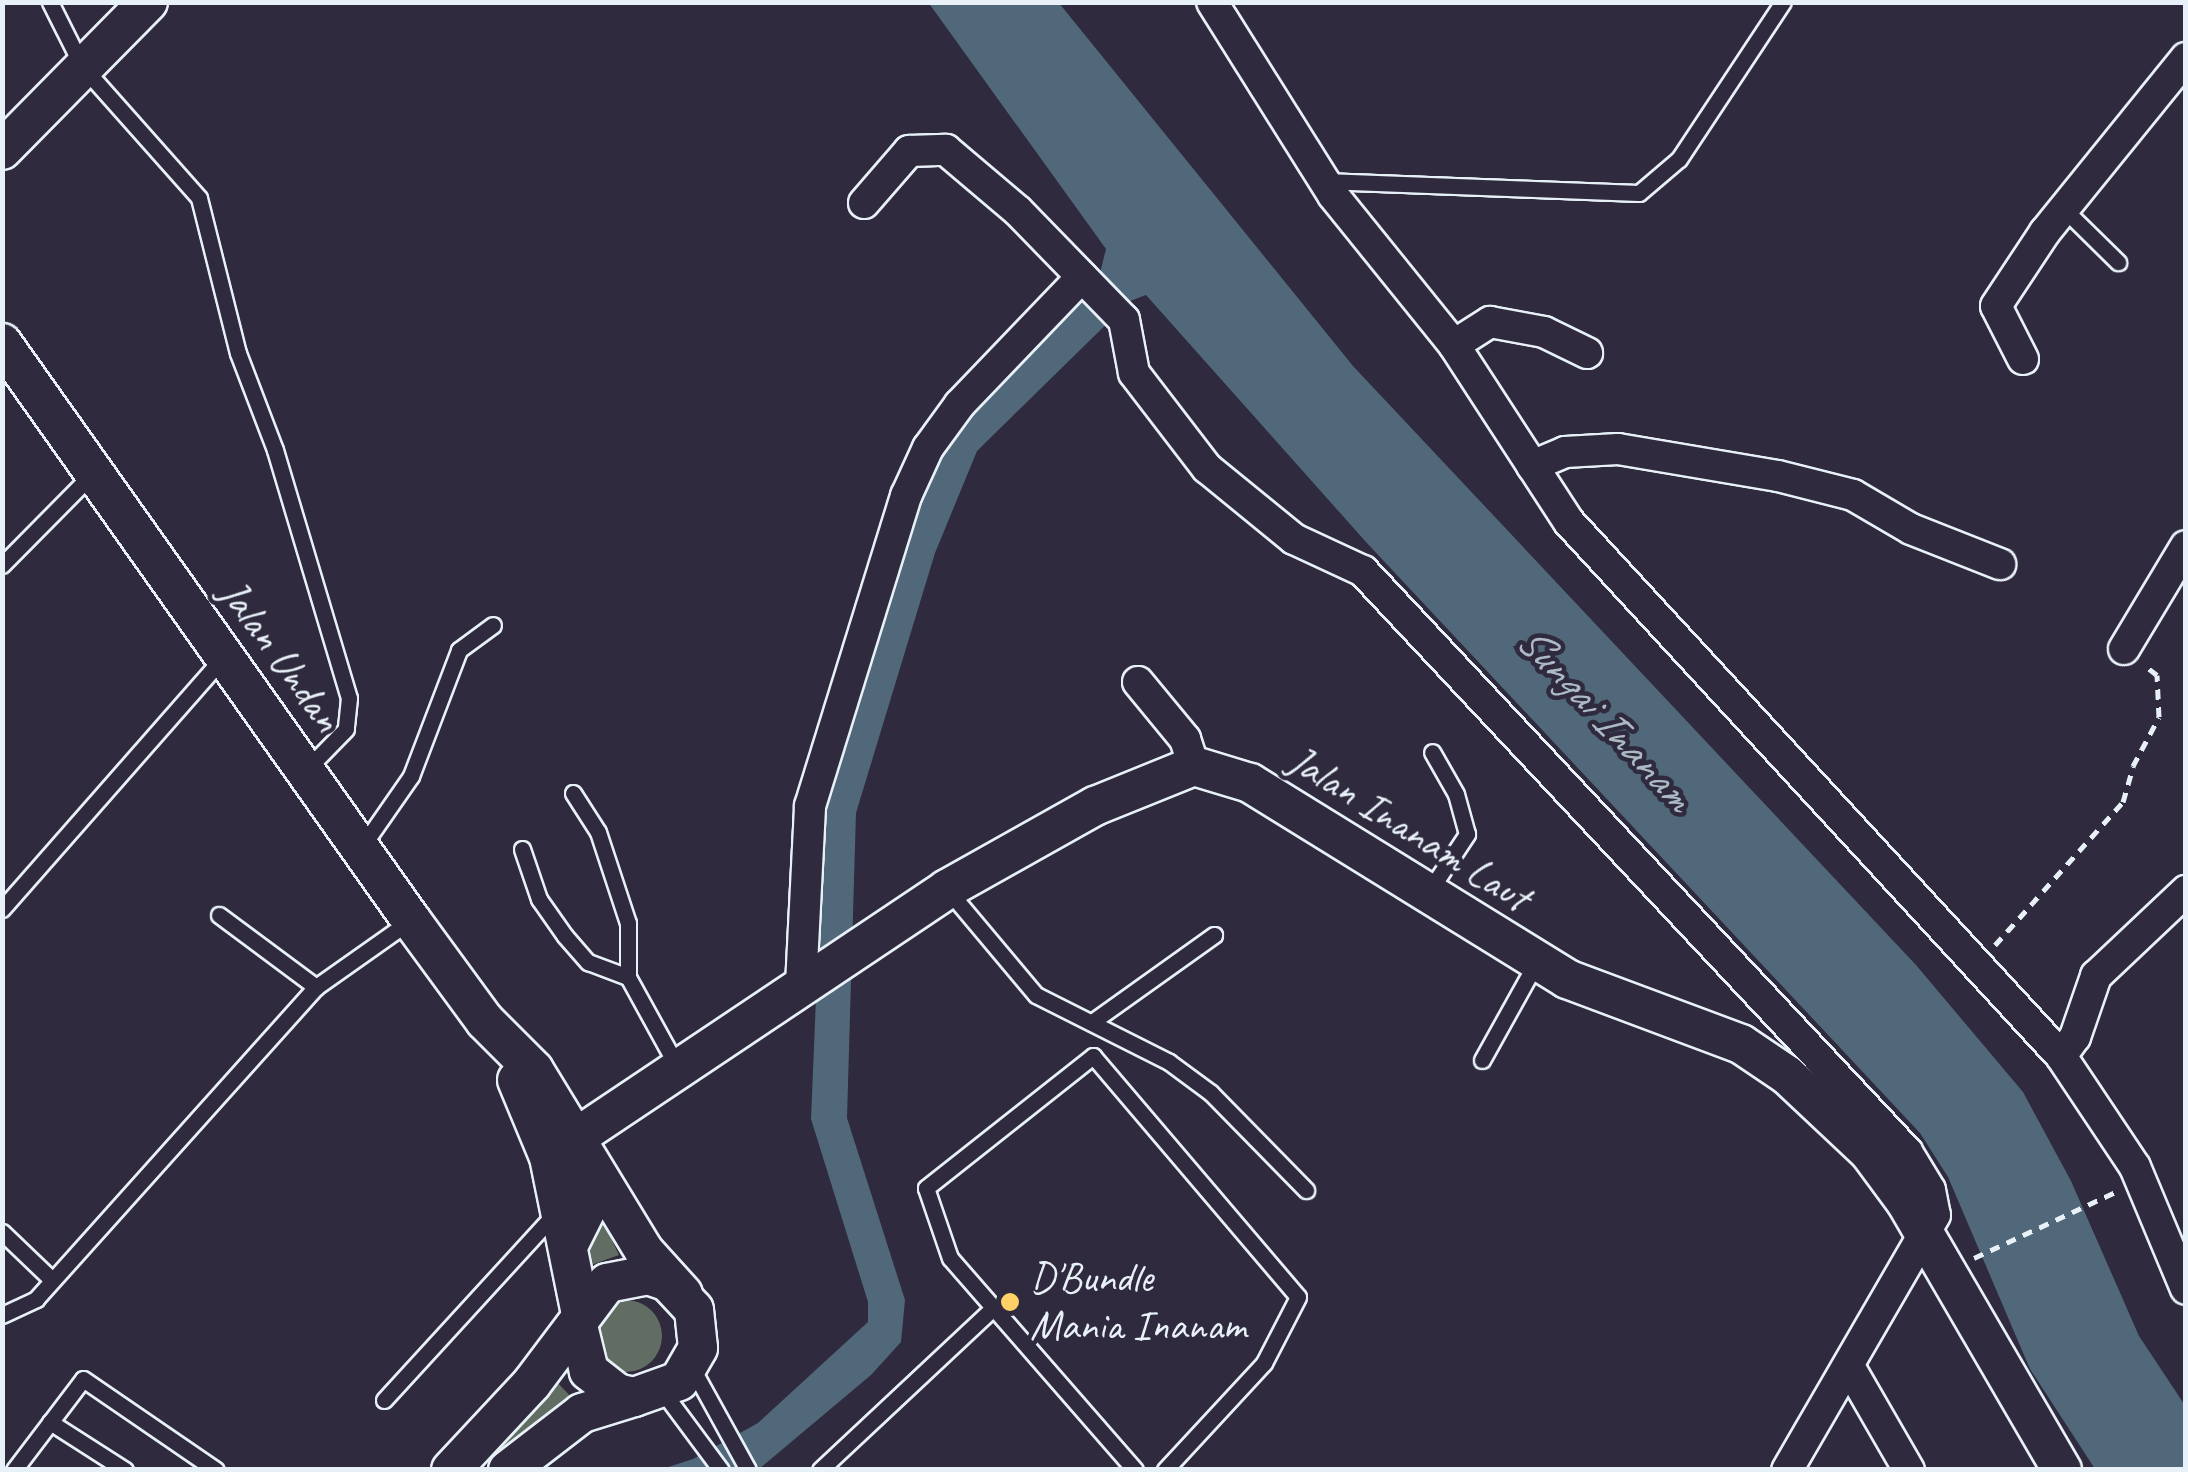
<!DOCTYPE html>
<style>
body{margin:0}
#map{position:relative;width:2188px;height:1472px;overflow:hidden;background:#2f2a3d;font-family:Caveat,sans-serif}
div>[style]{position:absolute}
.green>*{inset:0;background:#616d62}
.round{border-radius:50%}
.water>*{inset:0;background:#506879}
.path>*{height:5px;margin-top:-2.5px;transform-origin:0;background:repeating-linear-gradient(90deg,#e8f1f8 0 10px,transparent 0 18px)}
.roads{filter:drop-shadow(2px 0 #e8f1f8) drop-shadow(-2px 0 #e8f1f8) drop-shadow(0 2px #e8f1f8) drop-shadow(0 -2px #e8f1f8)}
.service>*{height:15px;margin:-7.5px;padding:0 7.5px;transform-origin:7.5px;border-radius:7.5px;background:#2f2a3d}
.minor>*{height:30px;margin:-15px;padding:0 15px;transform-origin:15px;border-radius:15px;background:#2f2a3d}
.tertiary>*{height:38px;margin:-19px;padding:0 19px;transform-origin:19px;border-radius:19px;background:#2f2a3d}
.dots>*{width:28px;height:28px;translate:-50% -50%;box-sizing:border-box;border:5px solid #2f2a3d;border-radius:50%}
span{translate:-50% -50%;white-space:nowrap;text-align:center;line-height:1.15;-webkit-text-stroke:9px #2f2a3d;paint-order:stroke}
.street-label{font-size:42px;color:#e8f1f8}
.poi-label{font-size:42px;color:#e8f1f8}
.left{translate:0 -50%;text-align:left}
.water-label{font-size:45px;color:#abbac5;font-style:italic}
.frame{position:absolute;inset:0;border:5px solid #e8f1f8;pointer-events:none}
</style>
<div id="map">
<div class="green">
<i style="clip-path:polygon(574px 1161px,619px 1255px,588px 1266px,586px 1221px)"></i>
<i class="round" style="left:590px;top:1300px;width:72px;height:72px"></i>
<i style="clip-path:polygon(554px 1379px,574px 1400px,472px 1470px)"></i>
</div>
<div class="water">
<i style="clip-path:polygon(928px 2px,1059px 3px,1353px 366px,1916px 965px,2023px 1092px,2071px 1181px,2139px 1336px,2186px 1407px,2185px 1469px,2095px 1469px,2030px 1369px,1948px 1177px,1920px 1133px,1366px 542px,1146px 295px,1130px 301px,977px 451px,935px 553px,856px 813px,847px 1118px,905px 1300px,901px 1342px,871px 1375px,759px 1469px,659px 1470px,693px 1459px,758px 1423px,868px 1322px,868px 1302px,811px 1119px,824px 804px,900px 539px,953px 429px,1100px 273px,1106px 249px)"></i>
</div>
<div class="path">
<i style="left:1995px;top:945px;width:192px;rotate:-48.2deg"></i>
<i style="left:2123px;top:802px;width:37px;rotate:-74deg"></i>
<i style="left:2133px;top:766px;width:55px;rotate:-62deg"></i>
<i style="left:2159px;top:717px;width:42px;rotate:-92.7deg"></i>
<i style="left:2157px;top:675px;width:16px;rotate:-142deg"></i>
<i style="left:1974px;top:1258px;width:159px;rotate:-25deg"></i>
</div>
<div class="roads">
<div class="service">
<i style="left:50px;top:2px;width:72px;rotate:63.4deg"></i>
<i style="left:82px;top:66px;width:176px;rotate:48.4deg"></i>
<i style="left:199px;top:198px;width:160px;rotate:75.9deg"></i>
<i style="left:238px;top:353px;width:104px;rotate:69.1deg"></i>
<i style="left:275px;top:450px;width:259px;rotate:73.4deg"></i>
<i style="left:349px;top:698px;width:31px;rotate:96deg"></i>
<i style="left:346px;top:729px;width:57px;rotate:134.3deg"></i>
<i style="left:1324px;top:181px;width:315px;rotate:2.2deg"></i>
<i style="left:1639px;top:193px;width:52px;rotate:-40.4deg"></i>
<i style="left:1679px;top:159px;width:188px;rotate:-56.5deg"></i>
<i style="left:2064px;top:209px;width:76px;rotate:44.5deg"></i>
<i style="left:2px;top:565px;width:131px;rotate:-45.3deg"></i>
<i style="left:573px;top:793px;width:46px;rotate:57.3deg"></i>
<i style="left:598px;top:832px;width:96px;rotate:71.8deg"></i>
<i style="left:628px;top:923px;width:54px;rotate:90deg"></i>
<i style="left:628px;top:977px;width:104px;rotate:61.2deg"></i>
<i style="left:361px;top:848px;width:88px;rotate:-55.2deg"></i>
<i style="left:411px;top:776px;width:135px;rotate:-69.1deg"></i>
<i style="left:459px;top:650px;width:42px;rotate:-36.3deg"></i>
<i style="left:522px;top:849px;width:53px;rotate:71.2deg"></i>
<i style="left:539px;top:899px;width:45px;rotate:54.9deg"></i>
<i style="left:565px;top:936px;width:35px;rotate:49deg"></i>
<i style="left:588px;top:962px;width:43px;rotate:20.6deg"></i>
<i style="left:947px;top:889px;width:138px;rotate:50deg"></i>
<i style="left:1036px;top:995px;width:149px;rotate:26.7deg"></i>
<i style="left:1169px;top:1062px;width:52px;rotate:36.4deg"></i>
<i style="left:1211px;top:1093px;width:136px;rotate:45.6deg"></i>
<i style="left:1428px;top:893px;width:71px;rotate:-56.5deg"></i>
<i style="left:1467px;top:834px;width:41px;rotate:-105.4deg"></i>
<i style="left:1456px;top:794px;width:48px;rotate:-119.7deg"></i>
<i style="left:2px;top:909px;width:337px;rotate:-48.7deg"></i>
<i style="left:219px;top:915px;width:121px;rotate:36.6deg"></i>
<i style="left:1092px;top:1022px;width:150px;rotate:-35.5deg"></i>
<i style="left:1482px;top:1060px;width:111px;rotate:-60.9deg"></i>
<i style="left:2px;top:1232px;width:69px;rotate:43.8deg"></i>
<i style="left:2px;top:1315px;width:38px;rotate:-25deg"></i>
<i style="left:36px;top:1299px;width:419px;rotate:-48.1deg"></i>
<i style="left:316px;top:987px;width:116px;rotate:-35.2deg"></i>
<i style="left:692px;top:1368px;width:116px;rotate:61.2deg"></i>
<i style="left:663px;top:1392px;width:97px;rotate:53.4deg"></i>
<i style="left:384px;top:1400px;width:258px;rotate:-47.5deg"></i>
<i style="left:50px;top:1422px;width:89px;rotate:32.6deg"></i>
<i style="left:14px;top:1470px;width:114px;rotate:-52.8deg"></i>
<i style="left:83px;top:1379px;width:161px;rotate:34.4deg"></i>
<i style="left:820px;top:1470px;width:233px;rotate:-43.1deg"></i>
<i style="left:1135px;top:1470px;width:281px;rotate:-131.1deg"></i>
<i style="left:950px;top:1258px;width:74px;rotate:-108.9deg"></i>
<i style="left:926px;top:1188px;width:213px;rotate:-38.3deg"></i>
<i style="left:1093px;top:1056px;width:316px;rotate:49.6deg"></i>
<i style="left:1298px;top:1297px;width:74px;rotate:117.3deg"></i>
<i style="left:1264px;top:1363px;width:146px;rotate:132.8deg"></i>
</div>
<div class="minor">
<i style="left:1212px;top:2px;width:228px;rotate:57.9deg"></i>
<i style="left:1333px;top:195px;width:193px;rotate:51.1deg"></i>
<i style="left:1454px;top:345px;width:211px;rotate:57deg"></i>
<i style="left:1569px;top:522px;width:726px;rotate:47.34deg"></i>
<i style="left:2061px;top:1056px;width:133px;rotate:56.3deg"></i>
<i style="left:2135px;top:1167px;width:132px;rotate:67.3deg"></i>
<i style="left:864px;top:203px;width:69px;rotate:-49.1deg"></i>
<i style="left:909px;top:151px;width:37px;rotate:-2deg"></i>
<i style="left:946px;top:150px;width:94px;rotate:40.3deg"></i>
<i style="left:1018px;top:211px;width:152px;rotate:45.8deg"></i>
<i style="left:1124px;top:320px;width:54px;rotate:79.3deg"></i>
<i style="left:1134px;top:373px;width:120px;rotate:52.5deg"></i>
<i style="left:1207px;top:468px;width:112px;rotate:39.2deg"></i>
<i style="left:1294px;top:539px;width:76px;rotate:24.9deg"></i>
<i style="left:1363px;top:571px;width:796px;rotate:46.88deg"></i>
<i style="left:1907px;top:1152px;width:44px;rotate:58.8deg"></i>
<i style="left:1930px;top:1190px;width:25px;rotate:79deg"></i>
<i style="left:1935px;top:1215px;width:295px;rotate:120.1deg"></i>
<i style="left:1454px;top:345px;width:43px;rotate:-32.6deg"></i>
<i style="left:1490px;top:322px;width:55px;rotate:10.5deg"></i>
<i style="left:1544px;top:332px;width:48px;rotate:26deg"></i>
<i style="left:2023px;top:359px;width:59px;rotate:-117deg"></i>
<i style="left:1996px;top:306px;width:89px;rotate:-56.5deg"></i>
<i style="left:2045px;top:232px;width:224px;rotate:-51deg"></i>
<i style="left:1532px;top:466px;width:36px;rotate:-23deg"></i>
<i style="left:1565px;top:452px;width:53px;rotate:-3.2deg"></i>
<i style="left:1618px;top:449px;width:162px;rotate:9.6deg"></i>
<i style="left:1778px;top:476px;width:77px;rotate:14.2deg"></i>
<i style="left:1853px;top:495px;width:67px;rotate:30.4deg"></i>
<i style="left:1911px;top:529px;width:96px;rotate:21.5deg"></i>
<i style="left:2124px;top:649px;width:120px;rotate:-59deg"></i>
<i style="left:1138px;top:682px;width:74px;rotate:50.5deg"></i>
<i style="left:1185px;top:739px;width:28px;rotate:72deg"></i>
<i style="left:801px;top:985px;width:179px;rotate:-87.1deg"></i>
<i style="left:810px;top:806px;width:325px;rotate:-72.8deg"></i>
<i style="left:906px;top:496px;width:53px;rotate:-65.4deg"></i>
<i style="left:928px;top:448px;width:54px;rotate:-54deg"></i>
<i style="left:960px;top:404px;width:176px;rotate:-46.2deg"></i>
<i style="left:2061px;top:1056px;width:24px;rotate:-54deg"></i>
<i style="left:2075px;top:1037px;width:65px;rotate:-71deg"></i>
<i style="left:2096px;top:976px;width:124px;rotate:-43.4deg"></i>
<i style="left:1850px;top:1368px;width:118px;rotate:60deg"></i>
</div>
<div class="tertiary">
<i style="left:2px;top:150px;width:208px;rotate:-45.4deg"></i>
<i style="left:2px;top:343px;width:707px;rotate:54.67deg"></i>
<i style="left:411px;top:920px;width:125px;rotate:53.8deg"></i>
<i style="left:485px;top:1021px;width:69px;rotate:45deg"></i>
<i style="left:534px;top:1070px;width:212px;rotate:58.7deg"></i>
<i style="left:644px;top:1251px;width:58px;rotate:47.8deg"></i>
<i style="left:517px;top:1080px;width:83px;rotate:67.4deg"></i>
<i style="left:549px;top:1157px;width:160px;rotate:78.5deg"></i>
<i style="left:569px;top:1244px;width:40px;rotate:-63.4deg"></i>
<i style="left:587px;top:1208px;width:57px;rotate:-106.2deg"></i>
<i style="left:571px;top:1153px;width:17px;rotate:-69deg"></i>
<i style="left:577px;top:1137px;width:445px;rotate:-33.8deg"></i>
<i style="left:947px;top:889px;width:170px;rotate:-29.3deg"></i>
<i style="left:1095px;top:806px;width:107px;rotate:-22deg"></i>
<i style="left:1194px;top:766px;width:59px;rotate:16.9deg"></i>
<i style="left:1250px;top:783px;width:373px;rotate:31.7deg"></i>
<i style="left:1567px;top:979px;width:186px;rotate:20.5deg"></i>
<i style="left:1741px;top:1044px;width:55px;rotate:34deg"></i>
<i style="left:1787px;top:1075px;width:112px;rotate:43.2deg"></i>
<i style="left:1869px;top:1152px;width:62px;rotate:53.5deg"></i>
<i style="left:1906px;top:1202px;width:310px;rotate:59.8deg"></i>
<i style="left:451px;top:1470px;width:119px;rotate:-47deg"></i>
<i style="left:532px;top:1383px;width:125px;rotate:-53.1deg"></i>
<i style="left:607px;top:1283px;width:42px;rotate:-11deg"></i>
<i style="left:648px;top:1275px;width:21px;rotate:19deg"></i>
<i style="left:668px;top:1282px;width:38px;rotate:47deg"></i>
<i style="left:694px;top:1310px;width:38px;rotate:84deg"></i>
<i style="left:698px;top:1348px;width:38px;rotate:120deg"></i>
<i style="left:679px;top:1381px;width:48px;rotate:160.4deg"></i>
<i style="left:634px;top:1397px;width:17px;rotate:-167deg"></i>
<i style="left:617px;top:1393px;width:36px;rotate:-142deg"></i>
<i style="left:589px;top:1371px;width:46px;rotate:-103.7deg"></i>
<i style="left:508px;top:1470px;width:93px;rotate:-37.6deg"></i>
<i style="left:582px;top:1413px;width:54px;rotate:-17.1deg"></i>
</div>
</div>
<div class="dots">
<i style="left:1010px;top:1302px;background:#ffd166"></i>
</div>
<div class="street-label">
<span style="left:280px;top:656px;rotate:54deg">Jalan Undan</span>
<span style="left:1409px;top:829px;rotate:32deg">Jalan Inanam Laut</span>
</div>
<div class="poi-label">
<span class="left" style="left:1030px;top:1302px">D'Bundle<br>Mania Inanam</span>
</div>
<div class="water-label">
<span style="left:1605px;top:718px;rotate:47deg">Sungai Inanam</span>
</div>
<div class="frame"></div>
</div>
